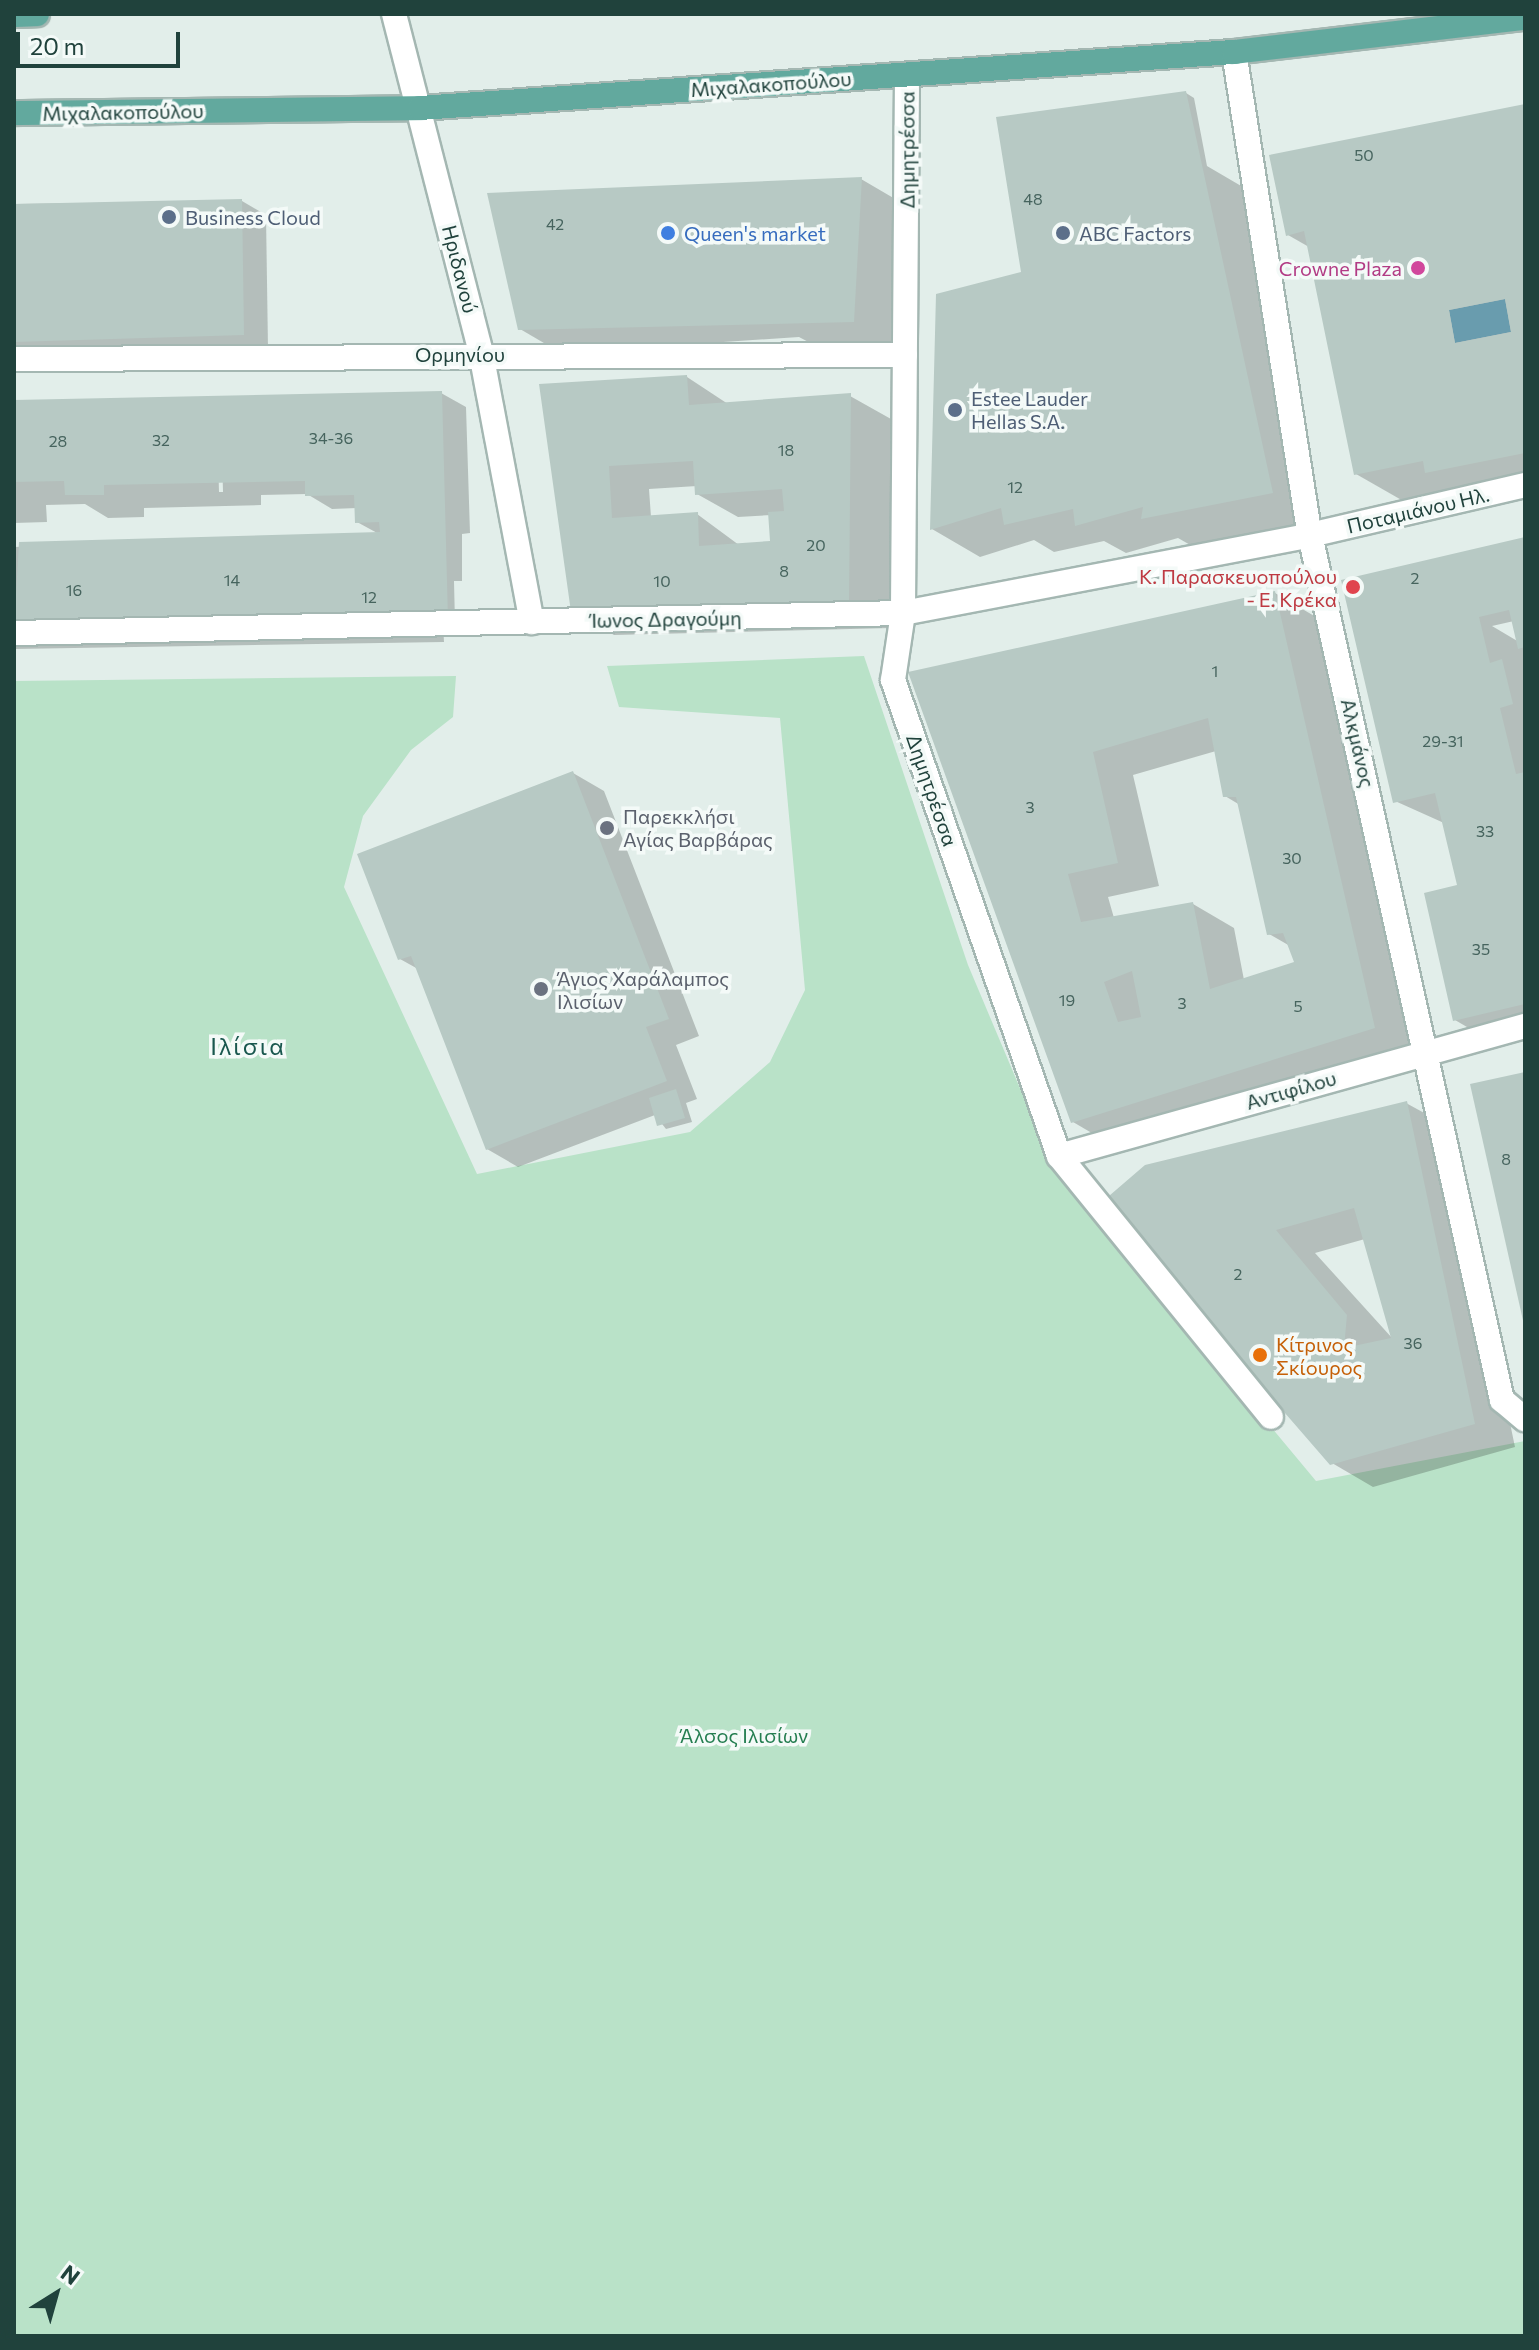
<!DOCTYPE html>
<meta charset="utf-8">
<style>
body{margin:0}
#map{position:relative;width:1539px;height:2350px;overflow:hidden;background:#e2eeea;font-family:Commissioner,sans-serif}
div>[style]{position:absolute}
.green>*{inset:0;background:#b9e2c8}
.water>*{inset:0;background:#84c3da}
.shadow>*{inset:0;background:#0003}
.building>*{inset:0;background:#b7c9c4}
.roads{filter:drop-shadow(2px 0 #a4b7b2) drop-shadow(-2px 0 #a4b7b2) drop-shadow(0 2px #a4b7b2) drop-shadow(0 -2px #a4b7b2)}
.minor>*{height:24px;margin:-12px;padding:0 12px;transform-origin:12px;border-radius:12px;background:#fff}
.major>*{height:24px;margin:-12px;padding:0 12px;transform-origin:12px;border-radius:12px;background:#62a99e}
.dots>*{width:22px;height:22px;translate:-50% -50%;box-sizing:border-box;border:4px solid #f4faf8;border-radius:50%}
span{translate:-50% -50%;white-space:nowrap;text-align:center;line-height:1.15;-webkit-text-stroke:7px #f4faf8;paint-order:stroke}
.number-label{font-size:16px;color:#46645e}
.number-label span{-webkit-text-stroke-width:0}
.street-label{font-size:20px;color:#20423c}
.service-label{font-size:20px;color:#4e5e75}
.left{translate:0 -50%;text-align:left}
.shop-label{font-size:20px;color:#366cbe}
.hotel-label{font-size:20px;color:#b23c85}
.right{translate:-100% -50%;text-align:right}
.health-label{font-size:20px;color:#be3a42}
.worship-label{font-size:20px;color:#5b616d}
.food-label{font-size:20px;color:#c56008}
.park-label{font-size:20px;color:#257e51}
.quarter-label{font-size:24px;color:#19574e;letter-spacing:2px}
.frame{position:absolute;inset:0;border:16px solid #20423c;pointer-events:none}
.north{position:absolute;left:16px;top:2254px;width:80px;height:80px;-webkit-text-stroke:6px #f4faf8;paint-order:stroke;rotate:37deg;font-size:22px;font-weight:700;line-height:32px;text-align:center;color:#20423c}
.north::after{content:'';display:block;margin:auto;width:28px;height:36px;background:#20423c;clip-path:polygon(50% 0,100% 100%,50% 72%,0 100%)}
.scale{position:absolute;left:16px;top:32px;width:164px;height:36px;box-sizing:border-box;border:4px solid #20423c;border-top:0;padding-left:10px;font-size:24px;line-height:28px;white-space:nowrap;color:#20423c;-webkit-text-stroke:6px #f4faf8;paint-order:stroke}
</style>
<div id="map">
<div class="green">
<i style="clip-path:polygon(864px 656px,968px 965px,1052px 1164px,1316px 1481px,1525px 1441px,1525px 2336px,14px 2336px,14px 681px,456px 676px,453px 717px,411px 750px,363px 816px,344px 887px,477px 1174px,690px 1132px,770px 1062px,805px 990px,780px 718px,619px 707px,607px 666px)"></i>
</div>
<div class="water">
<i style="clip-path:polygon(1505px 299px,1511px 332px,1455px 343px,1449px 310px)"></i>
</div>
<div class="shadow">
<i style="clip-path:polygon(1186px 93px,1194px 98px,1207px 166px,1248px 190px,1321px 521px,1192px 546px,1178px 538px,1126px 553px,1104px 541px,1054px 552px,1034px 540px,980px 557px,932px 529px,1023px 273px,998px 119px)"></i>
<i style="clip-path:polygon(1525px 106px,1525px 490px,1405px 502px,1356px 474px,1309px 247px,1288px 235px)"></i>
<i style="clip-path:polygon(861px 179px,902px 203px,895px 344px,816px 346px,799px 337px,561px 353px,520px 329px)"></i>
<i style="clip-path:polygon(242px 201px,266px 215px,268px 348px,14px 356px,14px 204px)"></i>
<i style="clip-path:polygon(evenodd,687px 377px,728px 404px,850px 396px,891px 419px,890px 628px,614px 635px,573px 611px,541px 385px,687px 377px,697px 486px,697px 494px,738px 517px,771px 515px,772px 543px,739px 545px,697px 514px,651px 517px,649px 489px,697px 486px)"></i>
<i style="clip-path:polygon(evenodd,441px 393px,466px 407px,470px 533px,462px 534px,462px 581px,454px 581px,455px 623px,443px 623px,444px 642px,14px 649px,14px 547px,379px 534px,357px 522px,357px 508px,332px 509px,307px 494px,261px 495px,261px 505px,144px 508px,144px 517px,108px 518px,85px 504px,46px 505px,47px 522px,14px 523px,14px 402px,441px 393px,217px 419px,221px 419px,223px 492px,219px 492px,217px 419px)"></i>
<i style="clip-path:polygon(evenodd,1525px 539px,1525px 1037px,1496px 1044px,1455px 1020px,1463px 886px,1444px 823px,1395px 801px,1343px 581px,1525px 539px,1514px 621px,1519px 642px,1492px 626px,1514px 621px)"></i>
<i style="clip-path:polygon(evenodd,1275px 593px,1316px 617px,1415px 1051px,1114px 1146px,1073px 1122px,911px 674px,1275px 593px,1216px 751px,1225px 796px,1240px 805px,1269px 934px,1290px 946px,1297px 963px,1244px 980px,1234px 928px,1193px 904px,1114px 918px,1108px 897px,1159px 886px,1133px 775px,1216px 751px)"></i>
<i style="clip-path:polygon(573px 773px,604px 791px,699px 1036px,676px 1045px,697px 1099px,686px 1103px,692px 1122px,666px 1129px,655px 1115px,518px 1167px,487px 1149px,418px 969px,400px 959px)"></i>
<i style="clip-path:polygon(evenodd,1406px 1103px,1448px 1126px,1515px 1447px,1373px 1487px,1332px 1463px,1146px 1167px,1406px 1103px,1365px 1239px,1393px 1339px,1315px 1253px,1365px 1239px)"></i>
</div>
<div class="building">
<i style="clip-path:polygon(1186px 91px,1273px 493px,1141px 519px,1143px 507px,1075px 526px,1073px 509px,1004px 525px,1001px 508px,930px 530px,936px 294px,1021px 272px,996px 117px)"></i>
<i style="clip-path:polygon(evenodd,1525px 104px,1525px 453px,1425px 473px,1423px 461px,1354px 475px,1304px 231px,1286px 236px,1269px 155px,1525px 104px,1505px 299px,1511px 332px,1455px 343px,1449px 310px,1505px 299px)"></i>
<i style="clip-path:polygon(862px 177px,854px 322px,518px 330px,487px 193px)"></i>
<i style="clip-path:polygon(242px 199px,244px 335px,14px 342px,14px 204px)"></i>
<i style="clip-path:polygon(evenodd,687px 375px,689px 405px,851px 393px,849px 605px,571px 612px,539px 384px,687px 375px,693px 461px,695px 495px,782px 489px,784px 511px,768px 512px,770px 541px,699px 546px,698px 512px,612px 518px,609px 466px,693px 461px)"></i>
<i style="clip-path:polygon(442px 391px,448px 619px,14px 629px,19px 542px,380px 532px,379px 522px,355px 523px,354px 495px,305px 496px,305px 481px,104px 485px,104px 495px,65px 495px,64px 481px,14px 482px,14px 400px)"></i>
<i style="clip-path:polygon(1525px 537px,1525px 647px,1518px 649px,1509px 610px,1479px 617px,1490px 663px,1502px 659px,1513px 704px,1500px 708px,1516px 774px,1525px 772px,1525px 1004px,1453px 1021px,1424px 893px,1457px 885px,1435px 793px,1393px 803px,1341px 580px)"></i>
<i style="clip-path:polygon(evenodd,1275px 591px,1375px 1028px,1071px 1123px,908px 672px,1275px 591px,1208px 718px,1223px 797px,1236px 797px,1267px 935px,1283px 933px,1294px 962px,1210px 989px,1193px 902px,1081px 922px,1068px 874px,1118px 863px,1093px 752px,1208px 718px,1275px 591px,1132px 971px,1141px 1017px,1118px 1022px,1104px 982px,1132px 971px)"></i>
<i style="clip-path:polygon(573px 771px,669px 1019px,646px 1027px,667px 1081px,486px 1150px,411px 956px,398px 960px,357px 854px)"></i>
<i style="clip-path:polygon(1525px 1072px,1525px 1325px,1524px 1325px,1470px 1084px)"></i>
<i style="clip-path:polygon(676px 1089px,685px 1118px,657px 1126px,649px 1098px)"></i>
<i style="clip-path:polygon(evenodd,1407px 1101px,1475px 1424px,1330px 1465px,1102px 1202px,1145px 1165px,1407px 1101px,1354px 1208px,1391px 1338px,1344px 1348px,1347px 1315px,1276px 1230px,1354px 1208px)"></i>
</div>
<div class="roads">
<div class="minor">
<i style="left:394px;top:14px;width:350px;rotate:75.6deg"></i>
<i style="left:481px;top:353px;width:274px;rotate:79.3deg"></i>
<i style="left:1234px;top:52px;width:489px;rotate:81.1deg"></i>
<i style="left:1310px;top:535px;width:886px;rotate:77.49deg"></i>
<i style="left:1502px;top:1400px;width:30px;rotate:40deg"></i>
<i style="left:907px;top:75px;width:538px;rotate:90.43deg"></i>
<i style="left:903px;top:613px;width:68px;rotate:98.5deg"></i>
<i style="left:893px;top:680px;width:504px;rotate:70.77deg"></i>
<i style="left:1059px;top:1156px;width:336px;rotate:50.9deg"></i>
<i style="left:14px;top:359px;width:891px;rotate:-0.26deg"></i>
<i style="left:14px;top:633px;width:889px;rotate:-1.29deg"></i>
<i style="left:903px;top:613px;width:414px;rotate:-10.8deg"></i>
<i style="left:1310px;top:535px;width:221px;rotate:-13.1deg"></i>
<i style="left:1059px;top:1156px;width:484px;rotate:-15.6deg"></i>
</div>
<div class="major">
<i style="left:14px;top:15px;width:23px;rotate:-2deg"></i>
<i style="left:14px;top:113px;width:406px;rotate:-0.7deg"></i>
<i style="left:420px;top:108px;width:816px;rotate:-3.94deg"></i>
<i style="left:1234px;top:52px;width:293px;rotate:-6.7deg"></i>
</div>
</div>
<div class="dots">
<i style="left:169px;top:217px;background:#5c6f8a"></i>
<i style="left:668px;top:233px;background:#3f7fe0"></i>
<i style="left:1063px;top:233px;background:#5c6f8a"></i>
<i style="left:1418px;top:268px;background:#d1479c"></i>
<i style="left:955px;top:410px;background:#5c6f8a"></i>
<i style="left:1353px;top:587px;background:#e0444e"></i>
<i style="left:607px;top:828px;background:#6b7280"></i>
<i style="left:541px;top:989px;background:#6b7280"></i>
<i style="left:1260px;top:1355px;background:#e8710a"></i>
</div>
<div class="number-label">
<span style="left:1364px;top:155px">50</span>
<span style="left:1033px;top:199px">48</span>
<span style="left:555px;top:224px">42</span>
<span style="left:331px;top:438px">34-36</span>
<span style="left:161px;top:440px">32</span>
<span style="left:58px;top:441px">28</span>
<span style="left:786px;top:450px">18</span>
<span style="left:1015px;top:487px">12</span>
<span style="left:816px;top:545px">20</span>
<span style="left:784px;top:571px">8</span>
<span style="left:1415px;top:578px">2</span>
<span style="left:232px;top:580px">14</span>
<span style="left:662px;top:581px">10</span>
<span style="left:74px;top:590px">16</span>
<span style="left:369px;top:597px">12</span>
<span style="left:1215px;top:671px">1</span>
<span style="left:1443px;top:741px">29-31</span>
<span style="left:1030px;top:807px">3</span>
<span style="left:1485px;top:831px">33</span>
<span style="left:1292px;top:858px">30</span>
<span style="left:1481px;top:949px">35</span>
<span style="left:1067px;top:1000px">19</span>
<span style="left:1182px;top:1003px">3</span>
<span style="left:1298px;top:1006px">5</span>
<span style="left:1506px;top:1159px">8</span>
<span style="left:1238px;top:1274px">2</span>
<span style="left:1413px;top:1343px">36</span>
</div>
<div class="street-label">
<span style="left:771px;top:84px;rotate:-4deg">Μιχαλακοπούλου</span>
<span style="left:123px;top:112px;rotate:-1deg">Μιχαλακοπούλου</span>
<span style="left:907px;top:150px;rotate:-90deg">Δημητρέσσα</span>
<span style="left:460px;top:269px;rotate:76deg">Ηριδανού</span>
<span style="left:460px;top:354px">Ορμηνίου</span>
<span style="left:1418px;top:510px;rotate:-13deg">Ποταμιάνου Ηλ.</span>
<span style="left:666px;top:619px;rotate:-1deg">Ίωνος Δραγούμη</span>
<span style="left:1358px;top:743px;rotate:77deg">Αλκμάνος</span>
<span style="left:932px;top:790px;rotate:71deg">Δημητρέσσα</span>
<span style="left:1291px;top:1090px;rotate:-16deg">Αντιφίλου</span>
</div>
<div class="service-label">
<span class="left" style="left:185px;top:217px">Business Cloud</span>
<span class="left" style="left:1079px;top:233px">ABC Factors</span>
<span class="left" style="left:971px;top:410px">Estee Lauder<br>Hellas S.A.</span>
</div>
<div class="shop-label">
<span class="left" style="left:684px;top:233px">Queen's market</span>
</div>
<div class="hotel-label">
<span class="right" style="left:1402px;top:268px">Crowne Plaza</span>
</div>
<div class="health-label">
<span class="right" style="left:1337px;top:588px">Κ. Παρασκευοπούλου<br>- Ε. Κρέκα</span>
</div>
<div class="worship-label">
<span class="left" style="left:623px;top:828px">Παρεκκλήσι<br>Αγίας Βαρβάρας</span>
<span class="left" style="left:557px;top:990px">Άγιος Χαράλαμπος<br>Ιλισίων</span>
</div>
<div class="food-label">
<span class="left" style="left:1276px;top:1356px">Κίτρινος<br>Σκίουρος</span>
</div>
<div class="park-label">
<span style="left:744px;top:1735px">Άλσος Ιλισίων</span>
</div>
<div class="quarter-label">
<span style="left:248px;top:1046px">Iλίσια</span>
</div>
<div class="frame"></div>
<div class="north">N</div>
<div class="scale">20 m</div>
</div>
